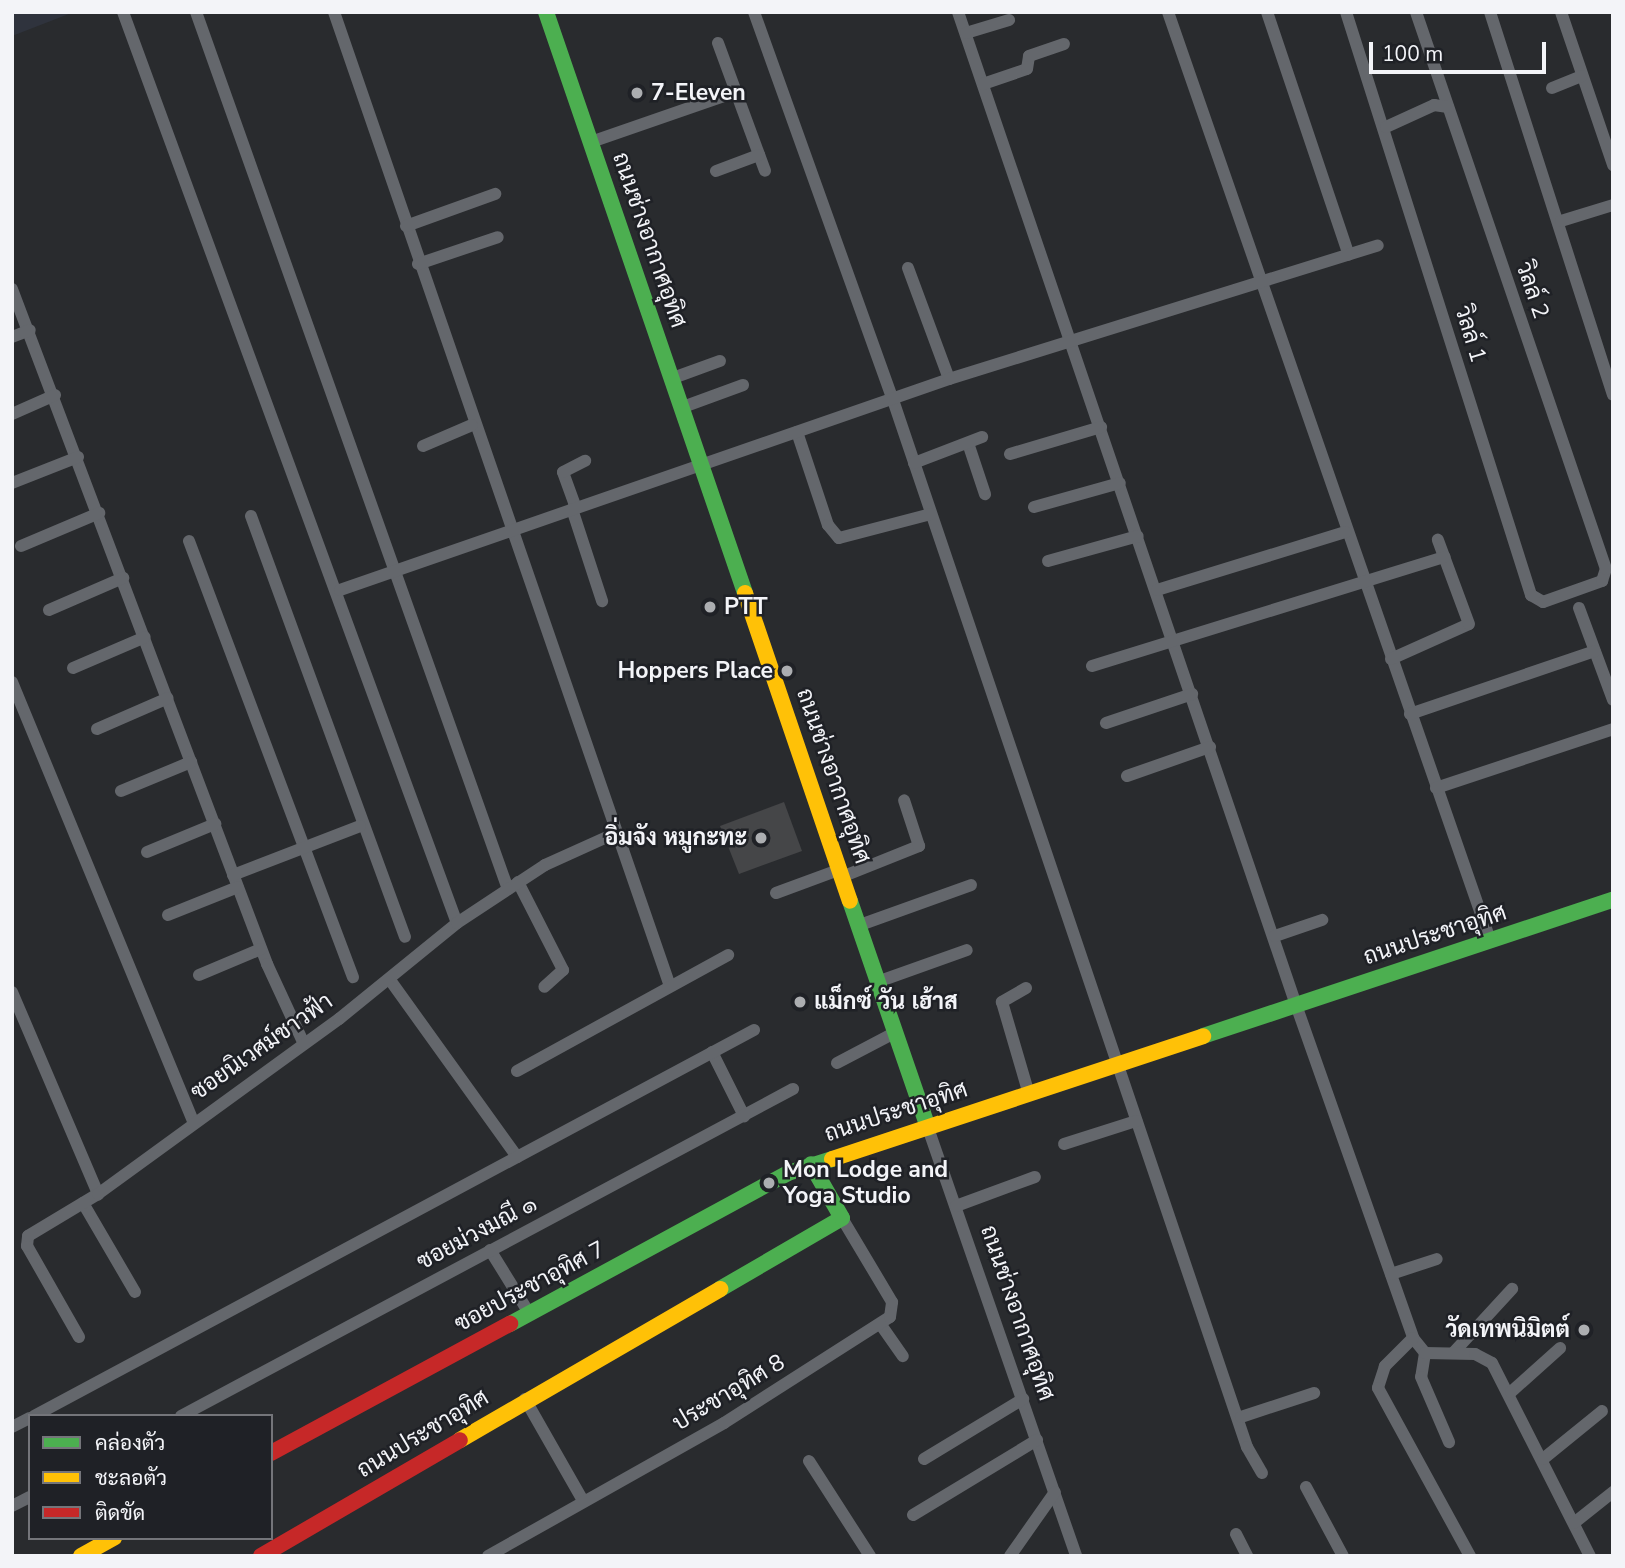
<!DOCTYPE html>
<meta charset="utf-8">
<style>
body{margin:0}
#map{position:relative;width:1625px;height:1568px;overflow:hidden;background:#292b2e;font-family:"Nunito Sans",Sarabun,sans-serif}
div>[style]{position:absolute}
.built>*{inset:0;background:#2f333d}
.building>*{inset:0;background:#454648}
.street>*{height:12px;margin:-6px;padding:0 6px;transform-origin:6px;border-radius:6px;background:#64676c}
.fast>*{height:16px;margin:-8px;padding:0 8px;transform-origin:8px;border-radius:8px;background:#4caf50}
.slow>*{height:16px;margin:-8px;padding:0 8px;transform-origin:8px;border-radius:8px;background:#ffc107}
.jam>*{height:16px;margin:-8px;padding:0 8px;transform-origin:8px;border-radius:8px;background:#c62828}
.dots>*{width:19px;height:19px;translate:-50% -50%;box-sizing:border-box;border:4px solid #1f2126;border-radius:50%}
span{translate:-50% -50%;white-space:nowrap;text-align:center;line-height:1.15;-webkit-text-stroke:5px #1f2126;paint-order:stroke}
.poi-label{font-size:23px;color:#f3f4f8;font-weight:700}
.left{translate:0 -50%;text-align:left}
.right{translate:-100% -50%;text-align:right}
.street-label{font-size:23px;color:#f3f4f8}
.frame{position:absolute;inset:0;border:14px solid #f3f4f8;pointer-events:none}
.legend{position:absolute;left:28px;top:1414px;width:245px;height:126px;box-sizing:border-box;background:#1f2126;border:2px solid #74757a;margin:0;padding:9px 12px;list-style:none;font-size:21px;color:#f3f4f8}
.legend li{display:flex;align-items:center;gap:14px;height:35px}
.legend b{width:35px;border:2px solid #74757a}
.scale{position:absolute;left:1369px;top:42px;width:177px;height:32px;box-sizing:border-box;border:4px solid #f3f4f8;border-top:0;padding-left:9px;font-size:21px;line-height:24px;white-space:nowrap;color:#f3f4f8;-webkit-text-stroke:5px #1f2126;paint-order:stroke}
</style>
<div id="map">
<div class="built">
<i style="clip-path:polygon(12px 12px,74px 12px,12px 36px)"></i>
</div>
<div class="building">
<i style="clip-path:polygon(784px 802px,802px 851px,739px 874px,720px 826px)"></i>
</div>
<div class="street">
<i style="left:123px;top:12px;width:970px;rotate:69.87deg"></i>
<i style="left:196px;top:12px;width:931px;rotate:70.42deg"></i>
<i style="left:334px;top:12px;width:1030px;rotate:70.97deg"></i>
<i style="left:754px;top:12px;width:412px;rotate:70.3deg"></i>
<i style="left:893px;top:400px;width:1105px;rotate:71.32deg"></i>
<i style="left:1247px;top:1447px;width:30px;rotate:60deg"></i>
<i style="left:958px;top:12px;width:1046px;rotate:71.2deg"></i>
<i style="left:1295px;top:1002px;width:356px;rotate:70.6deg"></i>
<i style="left:1413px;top:1338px;width:19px;rotate:51deg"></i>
<i style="left:1425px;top:1353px;width:24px;rotate:99deg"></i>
<i style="left:1421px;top:1377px;width:71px;rotate:66.7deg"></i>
<i style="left:1168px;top:12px;width:982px;rotate:70.86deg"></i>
<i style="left:1267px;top:12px;width:256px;rotate:71.4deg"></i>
<i style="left:1346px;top:12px;width:612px;rotate:72.39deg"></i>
<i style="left:1531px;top:595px;width:14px;rotate:30deg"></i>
<i style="left:1543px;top:602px;width:63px;rotate:-19.6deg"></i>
<i style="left:1602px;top:581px;width:13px;rotate:-72deg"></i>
<i style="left:1606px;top:569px;width:589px;rotate:-108.84deg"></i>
<i style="left:1490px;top:12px;width:402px;rotate:72.2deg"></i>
<i style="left:1561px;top:12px;width:162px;rotate:71.2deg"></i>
<i style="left:966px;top:33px;width:45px;rotate:-16.8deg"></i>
<i style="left:718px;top:43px;width:136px;rotate:69.8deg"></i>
<i style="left:983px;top:84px;width:46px;rotate:-18.8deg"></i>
<i style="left:1027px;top:69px;width:13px;rotate:-81deg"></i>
<i style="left:1029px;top:56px;width:37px;rotate:-19deg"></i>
<i style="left:1552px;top:88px;width:32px;rotate:-22deg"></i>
<i style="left:1386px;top:127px;width:53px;rotate:-24.6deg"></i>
<i style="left:1434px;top:105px;width:14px;rotate:8deg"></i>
<i style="left:591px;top:142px;width:152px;rotate:-19.1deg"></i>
<i style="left:716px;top:171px;width:46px;rotate:-20.4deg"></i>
<i style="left:1561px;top:221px;width:54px;rotate:-17.1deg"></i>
<i style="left:406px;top:226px;width:95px;rotate:-19.8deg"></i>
<i style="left:418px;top:264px;width:84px;rotate:-18.6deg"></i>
<i style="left:908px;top:268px;width:118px;rotate:69.7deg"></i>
<i style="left:12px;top:289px;width:722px;rotate:69.3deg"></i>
<i style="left:267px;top:964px;width:88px;rotate:65.2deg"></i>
<i style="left:12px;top:337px;width:19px;rotate:-21deg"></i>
<i style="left:673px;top:378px;width:50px;rotate:-19.9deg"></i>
<i style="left:683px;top:407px;width:64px;rotate:-20.1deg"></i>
<i style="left:12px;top:414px;width:47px;rotate:-23.8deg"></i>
<i style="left:797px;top:432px;width:98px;rotate:71.6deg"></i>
<i style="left:828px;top:525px;width:17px;rotate:50deg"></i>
<i style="left:839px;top:538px;width:95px;rotate:-14.6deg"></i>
<i style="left:968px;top:443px;width:54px;rotate:71.6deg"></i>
<i style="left:423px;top:446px;width:53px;rotate:-23.2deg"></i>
<i style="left:1010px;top:454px;width:95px;rotate:-16.5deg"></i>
<i style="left:914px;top:463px;width:73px;rotate:-20.9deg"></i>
<i style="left:12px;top:483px;width:71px;rotate:-21.5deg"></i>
<i style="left:1034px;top:507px;width:89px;rotate:-15.6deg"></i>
<i style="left:576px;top:508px;width:38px;rotate:-110deg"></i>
<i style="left:563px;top:472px;width:25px;rotate:-27deg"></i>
<i style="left:572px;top:509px;width:97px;rotate:71.9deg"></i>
<i style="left:251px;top:516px;width:448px;rotate:69.9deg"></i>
<i style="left:189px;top:541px;width:466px;rotate:69.4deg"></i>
<i style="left:21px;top:546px;width:85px;rotate:-22.9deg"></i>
<i style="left:1048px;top:561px;width:93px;rotate:-15.5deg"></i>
<i style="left:340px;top:590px;width:645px;rotate:-19.11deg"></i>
<i style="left:949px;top:379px;width:449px;rotate:-17.3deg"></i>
<i style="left:1157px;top:590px;width:197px;rotate:-17.1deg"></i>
<i style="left:1579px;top:608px;width:98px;rotate:69.7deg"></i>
<i style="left:49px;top:610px;width:81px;rotate:-23.4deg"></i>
<i style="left:1391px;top:659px;width:85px;rotate:-24.2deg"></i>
<i style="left:1469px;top:624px;width:90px;rotate:-110.3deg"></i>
<i style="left:1092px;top:666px;width:369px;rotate:-17.2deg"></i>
<i style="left:73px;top:668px;width:78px;rotate:-23.3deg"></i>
<i style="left:12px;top:682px;width:476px;rotate:67.6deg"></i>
<i style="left:1410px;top:714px;width:195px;rotate:-18.8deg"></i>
<i style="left:1106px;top:723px;width:91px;rotate:-18.6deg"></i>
<i style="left:97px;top:729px;width:77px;rotate:-23.6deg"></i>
<i style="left:1127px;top:776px;width:88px;rotate:-19.3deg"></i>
<i style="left:1436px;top:788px;width:187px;rotate:-18.4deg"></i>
<i style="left:121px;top:791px;width:76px;rotate:-22.5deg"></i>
<i style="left:147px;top:852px;width:74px;rotate:-22.4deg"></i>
<i style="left:233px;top:875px;width:136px;rotate:-21.1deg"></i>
<i style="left:844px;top:876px;width:81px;rotate:-21.8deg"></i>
<i style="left:919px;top:846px;width:48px;rotate:-108.1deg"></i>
<i style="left:518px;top:882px;width:99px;rotate:62.9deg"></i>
<i style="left:563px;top:970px;width:25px;rotate:138deg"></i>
<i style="left:776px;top:893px;width:69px;rotate:-20.3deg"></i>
<i style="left:168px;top:915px;width:75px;rotate:-21.8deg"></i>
<i style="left:860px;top:925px;width:118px;rotate:-19.8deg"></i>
<i style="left:1275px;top:936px;width:50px;rotate:-18.8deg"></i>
<i style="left:199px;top:975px;width:67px;rotate:-22.8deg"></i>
<i style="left:390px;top:980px;width:218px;rotate:54.3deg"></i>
<i style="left:880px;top:981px;width:92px;rotate:-19.6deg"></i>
<i style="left:1026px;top:988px;width:28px;rotate:150deg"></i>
<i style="left:1002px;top:1002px;width:93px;rotate:73.7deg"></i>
<i style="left:12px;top:992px;width:220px;rotate:66.9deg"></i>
<i style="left:712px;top:1052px;width:72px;rotate:63.4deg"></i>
<i style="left:837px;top:1063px;width:67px;rotate:-27.7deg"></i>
<i style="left:517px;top:1071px;width:241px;rotate:-28.8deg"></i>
<i style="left:928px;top:1128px;width:453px;rotate:70.9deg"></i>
<i style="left:1064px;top:1144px;width:76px;rotate:-17.7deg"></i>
<i style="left:83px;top:1203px;width:103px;rotate:59.7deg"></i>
<i style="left:956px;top:1206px;width:84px;rotate:-20.2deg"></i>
<i style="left:490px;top:1250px;width:74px;rotate:58.2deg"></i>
<i style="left:1391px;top:1274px;width:48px;rotate:-18.1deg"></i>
<i style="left:881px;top:1325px;width:38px;rotate:55deg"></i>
<i style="left:79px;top:1337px;width:105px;rotate:-119.7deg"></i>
<i style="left:27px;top:1246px;width:10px;rotate:-84deg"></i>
<i style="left:28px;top:1236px;width:82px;rotate:-31deg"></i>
<i style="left:98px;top:1194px;width:298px;rotate:-36deg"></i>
<i style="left:339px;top:1019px;width:152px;rotate:-39.1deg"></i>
<i style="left:457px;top:923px;width:105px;rotate:-33.4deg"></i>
<i style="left:545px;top:865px;width:78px;rotate:-24.3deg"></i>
<i style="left:1413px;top:1338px;width:40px;rotate:135deg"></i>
<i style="left:1385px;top:1366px;width:23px;rotate:108deg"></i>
<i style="left:1378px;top:1388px;width:192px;rotate:61.3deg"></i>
<i style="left:1454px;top:1352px;width:86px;rotate:-47.4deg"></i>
<i style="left:1425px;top:1353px;width:50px;rotate:1.1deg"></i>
<i style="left:1475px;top:1354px;width:19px;rotate:28deg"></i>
<i style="left:1492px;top:1363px;width:216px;rotate:63.1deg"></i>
<i style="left:1511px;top:1392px;width:66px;rotate:-41.9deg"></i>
<i style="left:525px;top:1399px;width:115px;rotate:60.3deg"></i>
<i style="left:34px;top:1416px;width:817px;rotate:-28.2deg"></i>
<i style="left:181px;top:1416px;width:694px;rotate:-28.12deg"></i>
<i style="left:1241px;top:1417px;width:77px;rotate:-18.2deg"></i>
<i style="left:12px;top:1427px;width:20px;rotate:-27deg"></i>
<i style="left:924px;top:1459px;width:116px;rotate:-31.2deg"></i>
<i style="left:1543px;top:1459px;width:76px;rotate:-39.1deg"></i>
<i style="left:809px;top:1461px;width:113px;rotate:57.3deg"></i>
<i style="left:1306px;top:1487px;width:78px;rotate:61.8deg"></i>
<i style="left:12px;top:1506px;width:20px;rotate:-27deg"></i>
<i style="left:913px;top:1515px;width:145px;rotate:-31.2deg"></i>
<i style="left:1574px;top:1523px;width:50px;rotate:-38.5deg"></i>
<i style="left:1236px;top:1534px;width:25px;rotate:63deg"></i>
<i style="left:488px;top:1556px;width:271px;rotate:-29.4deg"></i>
<i style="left:724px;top:1423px;width:197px;rotate:-32.6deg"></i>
<i style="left:890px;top:1317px;width:15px;rotate:-82deg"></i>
<i style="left:892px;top:1302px;width:98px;rotate:-120.8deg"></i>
<i style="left:1010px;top:1556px;width:78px;rotate:-54.9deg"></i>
</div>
<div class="fast">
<i style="left:546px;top:12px;width:614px;rotate:71.09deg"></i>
<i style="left:850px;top:901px;width:240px;rotate:71deg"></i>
<i style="left:1203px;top:1036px;width:432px;rotate:-18.4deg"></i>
<i style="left:720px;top:1289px;width:141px;rotate:-30.2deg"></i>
<i style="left:842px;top:1218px;width:62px;rotate:-119.9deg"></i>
<i style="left:510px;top:1324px;width:316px;rotate:-28.5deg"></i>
<i style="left:788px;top:1173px;width:46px;rotate:-17.7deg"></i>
</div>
<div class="slow">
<i style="left:745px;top:593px;width:325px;rotate:71.2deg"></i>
<i style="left:832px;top:1159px;width:391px;rotate:-18.3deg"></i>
<i style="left:460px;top:1440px;width:301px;rotate:-30.1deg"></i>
<i style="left:81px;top:1556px;width:38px;rotate:-29deg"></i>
</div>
<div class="jam">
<i style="left:271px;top:1453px;width:272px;rotate:-28.4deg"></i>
<i style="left:261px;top:1556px;width:230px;rotate:-30.2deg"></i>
</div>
<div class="dots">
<i style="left:637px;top:93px;background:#acaeb1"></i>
<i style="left:710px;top:607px;background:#acaeb1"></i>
<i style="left:787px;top:671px;background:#acaeb1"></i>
<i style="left:761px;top:838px;background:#acaeb1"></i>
<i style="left:800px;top:1002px;background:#acaeb1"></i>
<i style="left:769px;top:1183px;background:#acaeb1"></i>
<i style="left:1584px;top:1330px;background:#acaeb1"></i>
</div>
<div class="poi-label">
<span class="left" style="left:651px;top:93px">7-Eleven</span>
<span class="left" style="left:724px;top:607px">PTT</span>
<span class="right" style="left:773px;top:671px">Hoppers Place</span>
<span class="right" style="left:747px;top:838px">อิ่มจัง หมูกะทะ</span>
<span class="left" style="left:814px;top:1002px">แม็กซ์ วัน เฮ้าส</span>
<span class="left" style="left:783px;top:1183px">Mon Lodge and<br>Yoga Studio</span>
<span class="right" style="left:1570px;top:1330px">วัดเทพนิมิตต์</span>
</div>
<div class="street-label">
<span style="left:649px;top:240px;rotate:71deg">ถนนช่างอากาศอุทิศ</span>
<span style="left:1532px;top:290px;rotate:71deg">วิลล์ 2</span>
<span style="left:1470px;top:334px;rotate:73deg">วิลล์ 1</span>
<span style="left:833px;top:776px;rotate:71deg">ถนนช่างอากาศอุทิศ</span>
<span style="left:1435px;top:935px;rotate:-18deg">ถนนประชาอุทิศ</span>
<span style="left:262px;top:1047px;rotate:-35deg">ซอยนิเวศม์ชาวฟ้า</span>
<span style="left:896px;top:1112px;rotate:-18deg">ถนนประชาอุทิศ</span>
<span style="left:477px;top:1233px;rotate:-28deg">ซอยม่วงมณี ๑</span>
<span style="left:530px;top:1287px;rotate:-28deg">ซอยประชาอุทิศ 7</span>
<span style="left:1017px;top:1313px;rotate:71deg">ถนนช่างอากาศอุทิศ</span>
<span style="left:729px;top:1393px;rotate:-31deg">ประชาอุทิศ 8</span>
<span style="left:423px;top:1434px;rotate:-31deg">ถนนประชาอุทิศ</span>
</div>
<div class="frame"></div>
<ul class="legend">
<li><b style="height:9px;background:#4caf50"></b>คล่องตัว</li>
<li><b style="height:9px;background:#ffc107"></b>ชะลอตัว</li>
<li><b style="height:9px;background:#c62828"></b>ติดขัด</li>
</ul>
<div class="scale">100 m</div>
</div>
